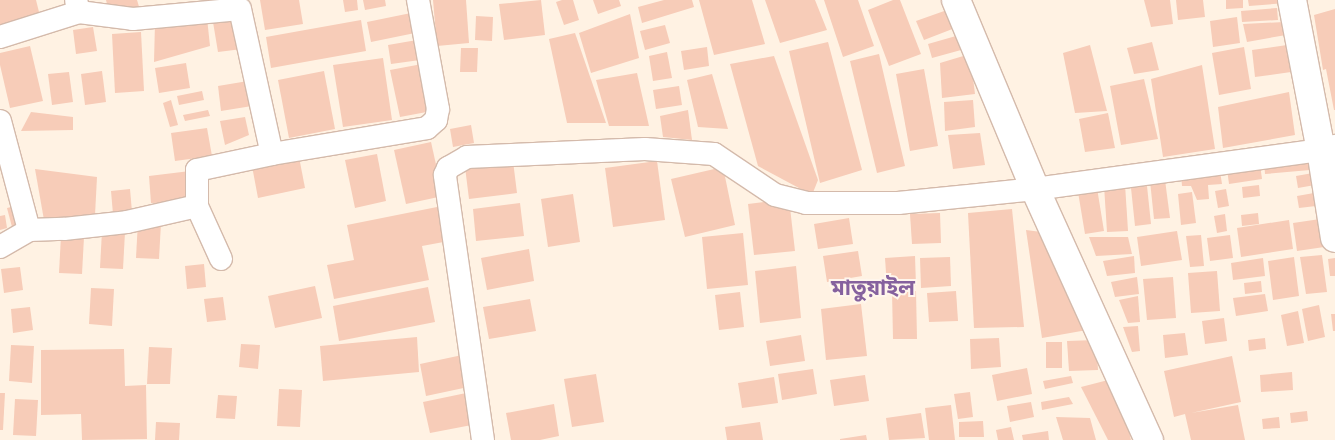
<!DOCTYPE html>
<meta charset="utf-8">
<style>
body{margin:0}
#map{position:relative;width:1335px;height:440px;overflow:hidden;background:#fff2e3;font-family:Overpass,"Noto Sans Bengali",sans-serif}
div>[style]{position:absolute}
.building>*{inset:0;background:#f7ccb8}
.roads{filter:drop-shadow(1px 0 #d4baab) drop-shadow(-1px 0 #d4baab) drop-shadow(0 1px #d4baab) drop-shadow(0 -1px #d4baab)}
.street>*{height:22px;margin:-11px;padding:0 11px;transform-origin:11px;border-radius:11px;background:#fff}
.secondary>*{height:28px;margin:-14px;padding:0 14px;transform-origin:14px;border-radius:14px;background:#fff}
span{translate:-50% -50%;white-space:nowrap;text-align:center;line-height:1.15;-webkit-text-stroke:4px #fff6ec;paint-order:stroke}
.district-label{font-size:22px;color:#85619e;font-weight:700}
</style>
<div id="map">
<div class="building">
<i style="clip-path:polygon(0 0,36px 0,41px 20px,0 35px)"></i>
<i style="clip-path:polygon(106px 0,137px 0,140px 10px,108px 8px)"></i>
<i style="clip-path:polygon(260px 0,299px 0,303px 24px,265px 30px)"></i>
<i style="clip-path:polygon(343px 0,357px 0,358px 10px,345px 12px)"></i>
<i style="clip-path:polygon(363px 0,385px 0,386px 6px,365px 10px)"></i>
<i style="clip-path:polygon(433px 0,466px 0,469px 43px,437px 46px)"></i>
<i style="clip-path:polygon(541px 0,545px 35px,504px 40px,499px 4px)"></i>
<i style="clip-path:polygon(562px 0,573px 0,579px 20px,564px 25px,556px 2px)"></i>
<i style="clip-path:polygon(593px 0,619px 0,621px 6px,598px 14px)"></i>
<i style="clip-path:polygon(664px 0,692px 0,694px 7px,642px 23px,638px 7px)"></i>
<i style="clip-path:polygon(699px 0,752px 0,765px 44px,714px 55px)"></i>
<i style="clip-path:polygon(765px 0,815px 0,827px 30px,780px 43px)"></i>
<i style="clip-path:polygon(824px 0,858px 0,874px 46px,843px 57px)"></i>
<i style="clip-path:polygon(893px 0,900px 0,921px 54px,889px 66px,868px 10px)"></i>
<i style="clip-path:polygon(1144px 0,1170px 0,1173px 24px,1151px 27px)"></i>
<i style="clip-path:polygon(1176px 0,1203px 0,1205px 17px,1178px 20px)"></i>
<i style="clip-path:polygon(1226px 0,1243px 0,1243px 8px,1226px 9px)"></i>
<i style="clip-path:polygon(1248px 0,1285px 0,1286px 3px,1249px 6px)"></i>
<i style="clip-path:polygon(1277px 8px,1278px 20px,1242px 22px,1241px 11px)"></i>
<i style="clip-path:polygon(1335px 9px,1335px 110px,1334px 110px,1326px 69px,1323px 70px,1314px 15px)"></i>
<i style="clip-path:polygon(947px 10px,955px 28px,924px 40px,916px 21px)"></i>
<i style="clip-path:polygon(411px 13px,415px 33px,371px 42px,367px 22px)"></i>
<i style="clip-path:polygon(630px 14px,639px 58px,591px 73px,579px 33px)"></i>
<i style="clip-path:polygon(476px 16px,493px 17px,492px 41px,475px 40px)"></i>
<i style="clip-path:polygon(1237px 17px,1240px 43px,1213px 47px,1210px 21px)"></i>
<i style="clip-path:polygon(207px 18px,210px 46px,154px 62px,155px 23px)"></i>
<i style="clip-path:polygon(238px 18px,242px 49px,218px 52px,213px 22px)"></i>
<i style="clip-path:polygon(361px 20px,366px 51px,271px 68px,266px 37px)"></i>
<i style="clip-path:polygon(1284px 22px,1286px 35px,1247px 42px,1243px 24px)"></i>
<i style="clip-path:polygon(665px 25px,670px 43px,645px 50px,640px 31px)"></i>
<i style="clip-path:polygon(93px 27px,97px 51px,76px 54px,73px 30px)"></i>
<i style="clip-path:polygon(141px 32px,144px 91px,115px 93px,112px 34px)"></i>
<i style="clip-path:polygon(575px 33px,606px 123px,567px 123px,549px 39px)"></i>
<i style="clip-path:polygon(956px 36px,961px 50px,932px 58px,928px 44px)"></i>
<i style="clip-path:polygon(417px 40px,420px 60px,391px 64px,388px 45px)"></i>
<i style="clip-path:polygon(828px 42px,862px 170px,820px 183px,789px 51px)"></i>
<i style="clip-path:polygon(1152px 42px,1159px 70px,1134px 74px,1127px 48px)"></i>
<i style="clip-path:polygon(1294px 44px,1298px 71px,1255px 77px,1252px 50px)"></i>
<i style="clip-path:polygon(1090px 45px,1107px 111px,1075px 113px,1063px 53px)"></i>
<i style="clip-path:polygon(30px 46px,43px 101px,10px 108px,0 65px,0 53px)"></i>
<i style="clip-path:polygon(707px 47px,709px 66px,684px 70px,681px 51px)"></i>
<i style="clip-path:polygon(1244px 47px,1251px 89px,1219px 95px,1212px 53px)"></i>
<i style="clip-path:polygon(461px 48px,478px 48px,477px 72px,460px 72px)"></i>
<i style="clip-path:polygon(667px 52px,672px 78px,653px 81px,649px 56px)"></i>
<i style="clip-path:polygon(879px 54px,905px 166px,877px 173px,850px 61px)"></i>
<i style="clip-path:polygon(970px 54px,975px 94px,942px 98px,940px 63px)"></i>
<i style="clip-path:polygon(774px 56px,818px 180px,812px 195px,758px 166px,730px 64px)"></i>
<i style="clip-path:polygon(383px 58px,392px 120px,343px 127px,333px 65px)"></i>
<i style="clip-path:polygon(186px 63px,190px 88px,159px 93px,155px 68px)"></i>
<i style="clip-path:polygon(422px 64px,432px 111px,400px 117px,390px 70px)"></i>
<i style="clip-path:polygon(1202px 65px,1215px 149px,1163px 157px,1151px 79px)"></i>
<i style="clip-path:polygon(924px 69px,938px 146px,910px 151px,896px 74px)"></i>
<i style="clip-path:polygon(102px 71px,106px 102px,85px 105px,81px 74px)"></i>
<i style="clip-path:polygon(324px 71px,335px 129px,289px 138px,278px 80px)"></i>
<i style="clip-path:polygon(69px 72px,73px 102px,52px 105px,48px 74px)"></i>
<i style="clip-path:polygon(637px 73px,649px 126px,609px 126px,596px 80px)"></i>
<i style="clip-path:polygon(712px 74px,728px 129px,698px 127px,687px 80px)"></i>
<i style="clip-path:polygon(1144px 79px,1158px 139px,1121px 145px,1110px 86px)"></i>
<i style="clip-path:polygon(248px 81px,252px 106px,221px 111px,218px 86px)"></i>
<i style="clip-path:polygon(679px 86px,682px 105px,656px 109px,653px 90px)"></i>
<i style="clip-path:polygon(202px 91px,204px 100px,179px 105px,177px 96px)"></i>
<i style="clip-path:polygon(1289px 92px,1295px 135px,1223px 148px,1218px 107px)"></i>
<i style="clip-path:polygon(171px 100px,178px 125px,170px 127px,163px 103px)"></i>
<i style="clip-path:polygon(973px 100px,975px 127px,945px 131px,944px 102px)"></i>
<i style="clip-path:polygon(208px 110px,210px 116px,185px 121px,183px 115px)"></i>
<i style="clip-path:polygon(688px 110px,692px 140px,663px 137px,660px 116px)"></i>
<i style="clip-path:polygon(31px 112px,73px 117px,73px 130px,21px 131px)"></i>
<i style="clip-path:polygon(1108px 113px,1115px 148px,1085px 152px,1079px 119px)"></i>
<i style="clip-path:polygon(245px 117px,249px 135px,225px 145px,220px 121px)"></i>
<i style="clip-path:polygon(471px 125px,474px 143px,453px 147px,450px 129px)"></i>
<i style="clip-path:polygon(207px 128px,212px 156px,175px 161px,171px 133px)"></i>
<i style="clip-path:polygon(980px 133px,985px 165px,953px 169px,948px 135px)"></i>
<i style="clip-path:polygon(431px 142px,443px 196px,406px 204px,394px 150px)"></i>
<i style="clip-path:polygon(377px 154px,386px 201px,355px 208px,345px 160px)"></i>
<i style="clip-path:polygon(1308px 156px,1310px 170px,1265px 174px,1264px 161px)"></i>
<i style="clip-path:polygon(299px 157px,305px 188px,258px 198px,252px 166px)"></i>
<i style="clip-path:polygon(513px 161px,517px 193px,469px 199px,465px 167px)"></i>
<i style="clip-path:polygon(657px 161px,665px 220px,613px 227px,605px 168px)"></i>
<i style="clip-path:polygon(1260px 164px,1262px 179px,1229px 184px,1227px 169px)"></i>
<i style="clip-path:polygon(723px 167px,735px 225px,685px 237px,671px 179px)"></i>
<i style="clip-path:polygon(35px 169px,97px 177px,95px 215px,44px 220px)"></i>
<i style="clip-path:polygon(190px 171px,191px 202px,151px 203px,149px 176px)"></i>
<i style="clip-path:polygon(1220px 171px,1222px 184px,1208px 185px,1209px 199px,1197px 200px,1191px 186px,1182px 186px,1181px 174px)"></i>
<i style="clip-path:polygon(1313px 173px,1315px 185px,1298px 188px,1296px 176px)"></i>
<i style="clip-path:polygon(1165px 180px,1170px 218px,1154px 219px,1150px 181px)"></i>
<i style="clip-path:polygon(1125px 184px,1128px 231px,1107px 232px,1104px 185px)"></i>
<i style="clip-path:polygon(1259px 185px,1260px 196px,1243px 198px,1242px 187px)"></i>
<i style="clip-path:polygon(1147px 186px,1151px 224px,1135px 226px,1131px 188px)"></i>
<i style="clip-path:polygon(1097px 188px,1104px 231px,1085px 234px,1078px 192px)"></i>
<i style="clip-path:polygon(130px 189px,132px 212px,113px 214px,111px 191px)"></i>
<i style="clip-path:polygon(1226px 189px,1229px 206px,1218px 208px,1215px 191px)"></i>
<i style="clip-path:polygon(1192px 192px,1196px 223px,1181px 225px,1178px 194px)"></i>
<i style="clip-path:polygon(1314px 193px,1316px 206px,1299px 208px,1297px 196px)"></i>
<i style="clip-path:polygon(573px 194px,580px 242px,548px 247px,541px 199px)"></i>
<i style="clip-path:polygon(789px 199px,795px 251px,754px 255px,748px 204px)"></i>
<i style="clip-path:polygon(520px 203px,524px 236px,476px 241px,473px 209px)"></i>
<i style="clip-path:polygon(20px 205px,25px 224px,12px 227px,7px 208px)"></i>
<i style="clip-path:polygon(442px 206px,449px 241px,422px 246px,429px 280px,334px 299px,327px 265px,354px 260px,347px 225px)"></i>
<i style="clip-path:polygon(1012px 209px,1024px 327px,974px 328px,968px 213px)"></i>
<i style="clip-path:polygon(940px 213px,941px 243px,912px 244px,910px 214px)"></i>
<i style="clip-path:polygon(1258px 213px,1259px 224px,1242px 226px,1241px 215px)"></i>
<i style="clip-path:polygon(1225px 214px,1227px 231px,1217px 233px,1214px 216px)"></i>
<i style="clip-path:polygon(5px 215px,7px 228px,0 230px,0 216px)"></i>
<i style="clip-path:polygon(849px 218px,853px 244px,818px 249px,814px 224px)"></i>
<i style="clip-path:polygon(1327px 218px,1331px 246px,1297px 251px,1293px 223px)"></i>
<i style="clip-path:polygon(1289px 220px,1293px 249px,1241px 257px,1237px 228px)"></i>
<i style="clip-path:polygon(138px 221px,161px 223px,159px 259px,136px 258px)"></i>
<i style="clip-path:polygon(1026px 230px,1049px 233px,1087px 330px,1042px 338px)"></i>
<i style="clip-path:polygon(102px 231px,125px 232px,123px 269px,100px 268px)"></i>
<i style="clip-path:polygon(1177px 231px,1182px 260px,1141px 266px,1137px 237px)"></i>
<i style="clip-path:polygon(743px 233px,748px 285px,707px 289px,702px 237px)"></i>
<i style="clip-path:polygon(1201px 235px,1204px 266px,1190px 267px,1186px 236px)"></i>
<i style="clip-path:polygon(1230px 235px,1233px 258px,1210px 261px,1207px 238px)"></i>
<i style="clip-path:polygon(61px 236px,84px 237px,82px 274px,59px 273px)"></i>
<i style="clip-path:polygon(1089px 237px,1128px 237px,1132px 254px,1096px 256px)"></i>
<i style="clip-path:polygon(529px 249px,534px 281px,487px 290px,481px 258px)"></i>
<i style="clip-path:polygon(858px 251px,862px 276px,827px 282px,823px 256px)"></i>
<i style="clip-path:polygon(1322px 255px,1327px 292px,1306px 294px,1300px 257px)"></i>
<i style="clip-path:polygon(915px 256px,916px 286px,887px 287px,885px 258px)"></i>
<i style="clip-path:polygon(1134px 256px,1135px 273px,1107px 276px,1103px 261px)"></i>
<i style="clip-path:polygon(950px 257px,951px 286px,921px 288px,920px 258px)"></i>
<i style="clip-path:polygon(1294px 257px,1299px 296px,1273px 300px,1268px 261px)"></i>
<i style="clip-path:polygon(1263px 258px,1265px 276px,1233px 280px,1231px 263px)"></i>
<i style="clip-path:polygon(1335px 258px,1335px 276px,1330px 276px,1328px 259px)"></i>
<i style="clip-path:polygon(204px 264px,206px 287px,187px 289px,185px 266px)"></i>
<i style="clip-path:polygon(796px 266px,801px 318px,760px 323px,755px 271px)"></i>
<i style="clip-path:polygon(20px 267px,23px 290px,4px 293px,1px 269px)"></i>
<i style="clip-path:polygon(1217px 271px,1220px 311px,1191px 313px,1188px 273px)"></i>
<i style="clip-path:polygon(1137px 277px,1139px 294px,1115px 297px,1111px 282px)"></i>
<i style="clip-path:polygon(1173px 277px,1176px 318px,1147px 320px,1143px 279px)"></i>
<i style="clip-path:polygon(1261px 281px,1262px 292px,1245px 294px,1244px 283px)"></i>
<i style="clip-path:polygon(315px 286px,322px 318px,275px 328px,268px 296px)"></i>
<i style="clip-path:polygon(428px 287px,435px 322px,339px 341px,333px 306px)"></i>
<i style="clip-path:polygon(91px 288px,114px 289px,112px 326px,89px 324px)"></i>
<i style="clip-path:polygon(892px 291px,916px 291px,917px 339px,893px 339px)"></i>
<i style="clip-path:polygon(956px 291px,958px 321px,929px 322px,927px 293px)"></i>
<i style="clip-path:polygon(740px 292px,744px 327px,719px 330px,715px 295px)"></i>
<i style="clip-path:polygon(1265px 294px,1268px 311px,1236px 316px,1233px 298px)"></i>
<i style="clip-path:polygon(1138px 296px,1140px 322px,1128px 323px,1119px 300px)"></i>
<i style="clip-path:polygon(223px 297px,226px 320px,207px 322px,204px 299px)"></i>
<i style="clip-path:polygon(530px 299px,536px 331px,489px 339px,483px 307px)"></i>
<i style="clip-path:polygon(861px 304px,867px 356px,826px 360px,821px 309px)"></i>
<i style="clip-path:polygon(1319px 305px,1325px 337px,1308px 341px,1302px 309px)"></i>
<i style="clip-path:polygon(30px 307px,33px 330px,13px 333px,11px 309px)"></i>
<i style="clip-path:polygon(1298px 311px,1304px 343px,1287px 346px,1281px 315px)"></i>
<i style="clip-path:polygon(1331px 314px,1335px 314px,1335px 331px,1333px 331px)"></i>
<i style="clip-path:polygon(1224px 318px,1227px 341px,1205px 344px,1202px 321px)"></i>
<i style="clip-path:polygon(1138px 326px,1140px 351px,1132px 352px,1123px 327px)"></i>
<i style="clip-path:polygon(1185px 333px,1188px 355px,1165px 358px,1163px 335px)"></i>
<i style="clip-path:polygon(801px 335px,805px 361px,770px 366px,766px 341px)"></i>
<i style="clip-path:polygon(417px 337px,419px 372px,323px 381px,320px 346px)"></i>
<i style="clip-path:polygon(999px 338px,1001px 367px,971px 369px,970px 339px)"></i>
<i style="clip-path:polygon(1265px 338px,1266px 349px,1249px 351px,1248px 340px)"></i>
<i style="clip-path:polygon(1096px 340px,1098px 370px,1069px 371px,1067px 341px)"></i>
<i style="clip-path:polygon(1046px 342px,1062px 342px,1062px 368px,1046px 368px)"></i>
<i style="clip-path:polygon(241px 344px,260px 345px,258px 369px,239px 367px)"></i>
<i style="clip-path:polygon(11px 345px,34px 346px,32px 383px,9px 381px)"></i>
<i style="clip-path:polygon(149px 347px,172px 348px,170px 384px,147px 384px)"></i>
<i style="clip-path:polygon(124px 349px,125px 386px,146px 385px,147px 439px,82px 440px,81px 414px,41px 415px,41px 350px)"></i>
<i style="clip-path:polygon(467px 354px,473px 386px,426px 396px,420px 364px)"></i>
<i style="clip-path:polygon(1232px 356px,1241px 402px,1191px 413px,1238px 405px,1245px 440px,1191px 440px,1185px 414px,1174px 417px,1164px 371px)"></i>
<i style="clip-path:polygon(1027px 368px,1032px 394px,997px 401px,992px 375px)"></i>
<i style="clip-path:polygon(813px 369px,817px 394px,782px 400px,778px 374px)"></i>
<i style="clip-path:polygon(1292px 372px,1293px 390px,1261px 392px,1260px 375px)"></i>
<i style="clip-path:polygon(596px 374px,604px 422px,572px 427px,564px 379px)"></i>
<i style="clip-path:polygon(865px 375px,869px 401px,834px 406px,830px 380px)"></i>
<i style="clip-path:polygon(1071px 376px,1073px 383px,1045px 389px,1043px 381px)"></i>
<i style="clip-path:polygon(774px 377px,778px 403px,742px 408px,738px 383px)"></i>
<i style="clip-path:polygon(1116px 378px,1131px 440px,1108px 440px,1081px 387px)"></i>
<i style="clip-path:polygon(279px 389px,302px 390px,300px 427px,277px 426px)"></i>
<i style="clip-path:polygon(471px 392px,477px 424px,430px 433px,423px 402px)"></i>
<i style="clip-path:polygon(970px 392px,973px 417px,958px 419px,954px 394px)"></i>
<i style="clip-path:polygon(0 393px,5px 393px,3px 430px,0 430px)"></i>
<i style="clip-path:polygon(218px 395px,237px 396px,235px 419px,216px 418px)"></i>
<i style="clip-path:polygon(1069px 397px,1073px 404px,1042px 410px,1041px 402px)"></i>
<i style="clip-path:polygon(15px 399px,38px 400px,36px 436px,13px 435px)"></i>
<i style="clip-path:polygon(1031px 402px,1034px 417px,1010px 422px,1007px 406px)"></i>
<i style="clip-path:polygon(554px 404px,559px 436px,540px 440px,511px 440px,506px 413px)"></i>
<i style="clip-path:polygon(951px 405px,955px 440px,929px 440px,925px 408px)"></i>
<i style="clip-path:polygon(1307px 411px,1308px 421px,1291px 423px,1290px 413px)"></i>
<i style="clip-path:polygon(921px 413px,925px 438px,889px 440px,886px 418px)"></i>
<i style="clip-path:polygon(1056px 417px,1090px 418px,1096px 440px,1063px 440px)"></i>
<i style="clip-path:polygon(1279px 417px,1280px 428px,1263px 429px,1262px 419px)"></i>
<i style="clip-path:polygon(983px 421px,984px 437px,959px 437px,959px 422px)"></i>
<i style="clip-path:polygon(156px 422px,180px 423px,179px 440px,155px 440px)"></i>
<i style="clip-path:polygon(760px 422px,763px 440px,727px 440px,725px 427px)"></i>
<i style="clip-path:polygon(1011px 427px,1014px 440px,998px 440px,996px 430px)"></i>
<i style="clip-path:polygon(1048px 431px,1049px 440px,1023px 440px,1022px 435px)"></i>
<i style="clip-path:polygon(866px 435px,867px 440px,840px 440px,840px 439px)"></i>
</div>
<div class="roads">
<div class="street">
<i style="left:79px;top:12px;width:54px;rotate:7.4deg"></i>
<i style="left:133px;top:19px;width:107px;rotate:-5.3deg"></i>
<i style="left:240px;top:9px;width:148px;rotate:77.6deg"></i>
<i style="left:0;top:37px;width:83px;rotate:-17.6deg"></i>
<i style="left:79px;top:12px;width:12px;rotate:-104deg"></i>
<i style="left:0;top:121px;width:113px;rotate:75.1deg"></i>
<i style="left:0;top:247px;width:34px;rotate:-30deg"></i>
<i style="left:29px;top:230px;width:35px;rotate:-2deg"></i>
<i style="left:64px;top:229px;width:63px;rotate:-6.3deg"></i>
<i style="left:127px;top:222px;width:72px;rotate:-12.9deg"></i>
<i style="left:221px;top:259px;width:58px;rotate:-114.4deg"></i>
<i style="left:197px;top:206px;width:36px;rotate:-90deg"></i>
<i style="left:197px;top:170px;width:77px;rotate:-12deg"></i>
<i style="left:272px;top:154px;width:157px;rotate:-9.5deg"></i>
<i style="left:427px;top:128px;width:12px;rotate:-42deg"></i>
<i style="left:436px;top:120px;width:11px;rotate:-80deg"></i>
<i style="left:438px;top:109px;width:111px;rotate:-100.4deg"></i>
<i style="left:483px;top:440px;width:268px;rotate:-98.2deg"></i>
<i style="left:445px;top:175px;width:8px;rotate:-67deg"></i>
<i style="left:448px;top:168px;width:22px;rotate:-30deg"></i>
<i style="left:467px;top:157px;width:178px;rotate:-2.6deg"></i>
<i style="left:645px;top:149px;width:69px;rotate:4.1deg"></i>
<i style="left:714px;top:154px;width:73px;rotate:33.9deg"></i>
<i style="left:775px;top:195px;width:32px;rotate:14deg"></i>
<i style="left:806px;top:203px;width:92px"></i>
<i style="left:898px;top:203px;width:138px;rotate:-5.8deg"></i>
<i style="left:1035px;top:189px;width:289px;rotate:-7.8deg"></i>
<i style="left:1321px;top:150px;width:15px;rotate:-16deg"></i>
</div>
<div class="secondary">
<i style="left:956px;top:0;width:205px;rotate:67.3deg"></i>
<i style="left:1035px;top:189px;width:276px;rotate:65.6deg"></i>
<i style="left:1292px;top:0;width:153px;rotate:79.1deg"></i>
<i style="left:1321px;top:150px;width:89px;rotate:81deg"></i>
</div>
</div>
<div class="district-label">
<span style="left:873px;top:290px">মাতুয়াইল</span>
</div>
</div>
